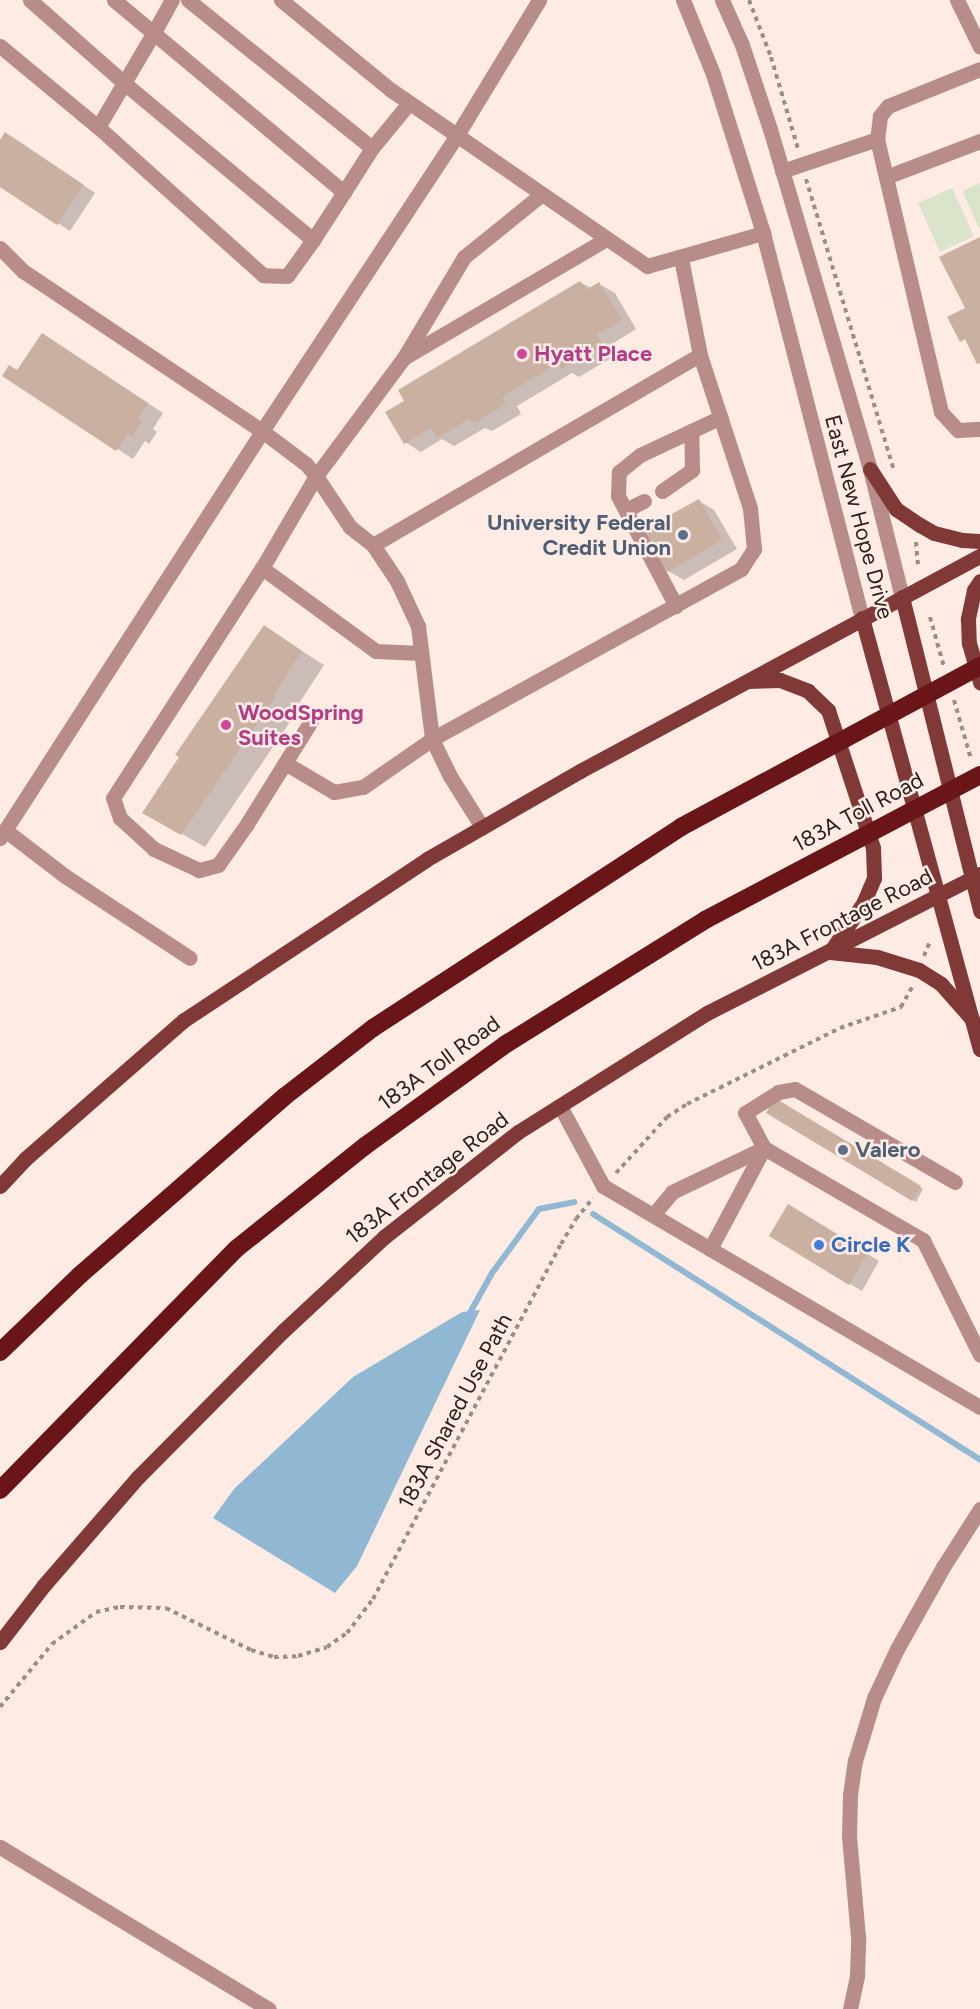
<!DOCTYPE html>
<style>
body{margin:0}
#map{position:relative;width:980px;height:2009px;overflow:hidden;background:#fdebe4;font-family:Figtree,sans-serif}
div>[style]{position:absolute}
.green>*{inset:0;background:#dae4ca}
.water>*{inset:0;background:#91b8d3}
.shadow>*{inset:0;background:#0003}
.stream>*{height:6px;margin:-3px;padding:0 3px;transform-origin:3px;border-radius:3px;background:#91b8d3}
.building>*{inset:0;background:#c9b0a0}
.path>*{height:4px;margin-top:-2px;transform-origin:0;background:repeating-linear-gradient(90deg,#9c8d87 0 4.5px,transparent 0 9px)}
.minor>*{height:15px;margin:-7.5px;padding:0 7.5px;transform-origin:7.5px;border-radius:7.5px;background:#b78c89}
.major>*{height:15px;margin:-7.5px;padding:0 7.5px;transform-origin:7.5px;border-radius:7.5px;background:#803937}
.highway>*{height:18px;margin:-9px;padding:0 9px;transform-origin:9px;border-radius:9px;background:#6a1619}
.highway-bridge>*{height:18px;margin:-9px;padding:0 9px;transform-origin:9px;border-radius:9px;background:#6a1619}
.dots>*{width:16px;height:16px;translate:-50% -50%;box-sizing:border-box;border:3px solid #fdebe4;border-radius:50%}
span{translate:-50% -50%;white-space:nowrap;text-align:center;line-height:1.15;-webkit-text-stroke:5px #fdebe4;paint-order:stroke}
.hotel-label{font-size:22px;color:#b23c85;font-weight:700}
.left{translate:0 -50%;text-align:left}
.street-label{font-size:22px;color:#2b211c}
.service-label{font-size:22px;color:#4e5e75;font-weight:700}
.right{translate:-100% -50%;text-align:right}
.shop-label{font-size:22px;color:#366cbe;font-weight:700}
</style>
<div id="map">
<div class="green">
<i style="clip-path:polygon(980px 183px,980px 228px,979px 228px,962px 191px)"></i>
<i style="clip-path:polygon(952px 188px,974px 236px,940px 252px,918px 203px)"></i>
</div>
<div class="water">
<i style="clip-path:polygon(480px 1310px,357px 1566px,335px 1593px,213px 1518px,234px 1489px,353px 1377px,462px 1312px)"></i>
</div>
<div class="shadow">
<i style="clip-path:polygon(18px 141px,95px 193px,70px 231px,0 185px,0 143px)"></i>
<i style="clip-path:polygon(580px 282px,591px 288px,599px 284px,615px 293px,636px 329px,612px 344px,618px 354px,579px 377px,572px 373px,517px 406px,521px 414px,492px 431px,485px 428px,454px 446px,442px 439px,421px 452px,405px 442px)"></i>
<i style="clip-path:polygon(43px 335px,163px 413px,153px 429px,157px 432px,149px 444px,145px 441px,133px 459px,5px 375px,18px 372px)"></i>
<i style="clip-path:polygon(699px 501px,714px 510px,737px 549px,684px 580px,668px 571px)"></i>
<i style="clip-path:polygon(264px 627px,324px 665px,296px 708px,298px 710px,205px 847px,144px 812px)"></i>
<i style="clip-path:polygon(776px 1100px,923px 1189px,916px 1202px,768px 1113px)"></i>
<i style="clip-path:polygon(789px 1206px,879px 1261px,862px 1291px,771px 1236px)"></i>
</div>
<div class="stream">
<i style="left:593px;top:1214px;width:459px;rotate:32.4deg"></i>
<i style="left:467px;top:1318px;width:51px;rotate:-60.9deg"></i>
<i style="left:492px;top:1273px;width:79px;rotate:-53.7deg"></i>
<i style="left:539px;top:1209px;width:36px;rotate:-11deg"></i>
</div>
<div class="building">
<i style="clip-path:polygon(5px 132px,84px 185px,57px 225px,0 187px,0 140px)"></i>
<i style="clip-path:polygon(980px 237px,980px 363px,977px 364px,965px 339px,960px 342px,947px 317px,965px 308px,939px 257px)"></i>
<i style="clip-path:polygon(580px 281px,586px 290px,599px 282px,622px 320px,597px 335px,603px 345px,562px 369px,558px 363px,502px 397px,506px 404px,475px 423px,469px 419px,437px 438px,431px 428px,404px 444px,385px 412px,404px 401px,398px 390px)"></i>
<i style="clip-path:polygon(42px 333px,148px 403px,138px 418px,142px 421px,132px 436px,128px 433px,116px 451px,2px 376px,9px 365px,17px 370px)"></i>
<i style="clip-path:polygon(699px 499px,722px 540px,667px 572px,643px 530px)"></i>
<i style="clip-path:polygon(264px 625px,302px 651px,274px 694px,276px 696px,181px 835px,142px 813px,179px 757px,175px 755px)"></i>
<i style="clip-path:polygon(775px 1098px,921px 1186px,912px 1201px,766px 1113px)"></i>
<i style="clip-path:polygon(788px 1204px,868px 1253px,849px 1285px,769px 1236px)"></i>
</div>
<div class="path">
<i style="left:749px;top:0;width:61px;rotate:68.9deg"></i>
<i style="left:771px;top:57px;width:96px;rotate:73.6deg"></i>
<i style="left:806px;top:179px;width:305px;rotate:73.2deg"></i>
<i style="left:916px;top:542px;width:24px;rotate:85deg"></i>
<i style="left:930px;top:617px;width:52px;rotate:74.4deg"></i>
<i style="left:954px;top:700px;width:61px;rotate:73.9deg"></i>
<i style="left:924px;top:956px;width:16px;rotate:-68deg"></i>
<i style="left:616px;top:1173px;width:76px;rotate:-47.7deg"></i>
<i style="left:667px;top:1117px;width:24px;rotate:-33deg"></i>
<i style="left:687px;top:1104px;width:171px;rotate:-26.4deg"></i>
<i style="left:840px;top:1028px;width:65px;rotate:-19deg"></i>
<i style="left:901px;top:1007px;width:26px;rotate:-61deg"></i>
<i style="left:0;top:1707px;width:82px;rotate:-50.5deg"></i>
<i style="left:52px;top:1644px;width:54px;rotate:-36deg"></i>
<i style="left:96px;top:1612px;width:25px;rotate:-12deg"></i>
<i style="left:120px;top:1607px;width:46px;rotate:1.2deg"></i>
<i style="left:166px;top:1608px;width:95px;rotate:26.3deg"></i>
<i style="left:251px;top:1650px;width:24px;rotate:17deg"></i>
<i style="left:274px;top:1657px;width:24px;rotate:-2deg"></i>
<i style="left:298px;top:1656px;width:30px;rotate:-17deg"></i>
<i style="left:327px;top:1647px;width:24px;rotate:-35deg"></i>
<i style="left:347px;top:1633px;width:43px;rotate:-52.6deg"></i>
<i style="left:373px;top:1599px;width:402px;rotate:-62.1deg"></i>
<i style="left:561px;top:1244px;width:29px;rotate:-59deg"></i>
<i style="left:576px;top:1219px;width:27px;rotate:-51deg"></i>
</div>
<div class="minor">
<i style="left:30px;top:0;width:125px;rotate:41.4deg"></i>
<i style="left:124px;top:83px;width:246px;rotate:39.7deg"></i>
<i style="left:313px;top:240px;width:44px;rotate:125.8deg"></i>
<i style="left:287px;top:276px;width:24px;rotate:-178deg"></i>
<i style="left:263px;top:275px;width:222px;rotate:-138.1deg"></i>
<i style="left:98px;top:127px;width:51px;rotate:-59.4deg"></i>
<i style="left:124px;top:83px;width:59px;rotate:-59.5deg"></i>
<i style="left:154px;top:32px;width:37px;rotate:-61deg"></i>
<i style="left:114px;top:0;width:300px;rotate:39.9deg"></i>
<i style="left:344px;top:192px;width:57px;rotate:122.9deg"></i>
<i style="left:188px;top:0;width:236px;rotate:38.8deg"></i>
<i style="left:372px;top:148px;width:52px;rotate:122.5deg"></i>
<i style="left:281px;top:0;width:142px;rotate:39.3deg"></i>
<i style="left:391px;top:90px;width:311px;rotate:34.5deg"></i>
<i style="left:647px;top:266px;width:121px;rotate:-15.9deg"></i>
<i style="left:683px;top:0;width:80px;rotate:67.9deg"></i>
<i style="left:713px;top:74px;width:167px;rotate:72.5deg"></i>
<i style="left:763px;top:233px;width:398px;rotate:75.6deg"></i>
<i style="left:722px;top:0;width:49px;rotate:66deg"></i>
<i style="left:742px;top:45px;width:89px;rotate:71.6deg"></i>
<i style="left:770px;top:129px;width:354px;rotate:73.6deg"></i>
<i style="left:870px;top:469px;width:132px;rotate:76deg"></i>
<i style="left:957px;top:0;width:52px;rotate:63.9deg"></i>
<i style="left:0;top:46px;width:127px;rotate:39.6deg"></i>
<i style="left:980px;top:69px;width:99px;rotate:158.1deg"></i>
<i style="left:888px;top:106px;width:13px;rotate:129deg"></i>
<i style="left:880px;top:116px;width:23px;rotate:97deg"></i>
<i style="left:877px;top:139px;width:280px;rotate:76.8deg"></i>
<i style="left:941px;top:412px;width:25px;rotate:47deg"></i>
<i style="left:958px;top:430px;width:22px;rotate:-3deg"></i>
<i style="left:372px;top:148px;width:58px;rotate:-50.6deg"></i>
<i style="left:782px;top:171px;width:100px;rotate:-18.6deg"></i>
<i style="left:886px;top:177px;width:101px;rotate:-21deg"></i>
<i style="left:0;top:248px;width:33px;rotate:45deg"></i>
<i style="left:23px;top:271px;width:288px;rotate:33.8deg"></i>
<i style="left:262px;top:431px;width:55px;rotate:36.9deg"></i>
<i style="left:306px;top:464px;width:16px;rotate:50deg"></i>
<i style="left:316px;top:476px;width:61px;rotate:56.3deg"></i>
<i style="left:350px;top:527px;width:29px;rotate:38deg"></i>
<i style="left:373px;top:545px;width:43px;rotate:56.3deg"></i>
<i style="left:397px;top:581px;width:50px;rotate:65deg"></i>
<i style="left:418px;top:626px;width:114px;rotate:82.9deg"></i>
<i style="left:432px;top:739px;width:41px;rotate:64.1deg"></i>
<i style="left:450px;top:776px;width:60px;rotate:57.9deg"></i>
<i style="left:405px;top:357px;width:233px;rotate:-30.4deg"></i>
<i style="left:662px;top:491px;width:37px;rotate:-35deg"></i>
<i style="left:692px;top:470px;width:39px;rotate:-91deg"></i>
<i style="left:626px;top:510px;width:20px;rotate:-27deg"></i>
<i style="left:373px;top:545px;width:378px;rotate:-30.2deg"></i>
<i style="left:700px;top:355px;width:99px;rotate:-101.1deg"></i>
<i style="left:262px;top:568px;width:107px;rotate:-59.6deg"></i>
<i style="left:316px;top:476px;width:146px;rotate:-53.4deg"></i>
<i style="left:403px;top:359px;width:119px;rotate:-59.1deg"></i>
<i style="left:464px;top:257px;width:100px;rotate:-38.9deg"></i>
<i style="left:676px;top:606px;width:124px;rotate:-117.8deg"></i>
<i style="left:618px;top:496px;width:24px;rotate:-88deg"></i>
<i style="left:619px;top:472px;width:27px;rotate:-39deg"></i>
<i style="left:640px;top:455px;width:89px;rotate:-25.1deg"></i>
<i style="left:311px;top:721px;width:121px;rotate:121.9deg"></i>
<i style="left:247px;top:824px;width:50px;rotate:125.3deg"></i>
<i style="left:218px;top:865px;width:20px;rotate:165deg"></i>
<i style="left:199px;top:870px;width:50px;rotate:-155deg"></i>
<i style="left:154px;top:849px;width:46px;rotate:-137.6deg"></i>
<i style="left:120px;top:818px;width:21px;rotate:-109deg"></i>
<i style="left:113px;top:798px;width:274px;rotate:-57.1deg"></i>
<i style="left:262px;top:568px;width:141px;rotate:36.1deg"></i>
<i style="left:376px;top:651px;width:45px;rotate:2.5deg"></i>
<i style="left:285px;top:763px;width:57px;rotate:30.6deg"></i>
<i style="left:334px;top:792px;width:29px;rotate:-10deg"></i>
<i style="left:363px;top:787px;width:84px;rotate:-34.8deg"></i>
<i style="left:432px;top:739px;width:353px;rotate:-28.8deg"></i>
<i style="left:741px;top:569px;width:24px;rotate:-57deg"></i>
<i style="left:754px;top:549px;width:41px;rotate:-95.6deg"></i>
<i style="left:750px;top:508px;width:161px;rotate:-108.1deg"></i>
<i style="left:5px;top:830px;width:76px;rotate:37.5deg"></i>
<i style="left:65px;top:876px;width:149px;rotate:33.3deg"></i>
<i style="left:0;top:838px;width:484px;rotate:-57.2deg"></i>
<i style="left:262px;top:431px;width:354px;rotate:-56.6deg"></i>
<i style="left:457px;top:135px;width:158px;rotate:-58.7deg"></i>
<i style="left:560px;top:1106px;width:91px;rotate:61.7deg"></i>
<i style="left:603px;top:1186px;width:437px;rotate:30.4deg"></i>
<i style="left:653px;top:1215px;width:30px;rotate:-50deg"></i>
<i style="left:672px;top:1192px;width:102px;rotate:-25.6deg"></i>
<i style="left:764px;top:1148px;width:184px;rotate:30.1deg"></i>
<i style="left:923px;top:1240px;width:128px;rotate:63.6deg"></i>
<i style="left:710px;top:1249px;width:115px;rotate:-61.9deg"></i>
<i style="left:764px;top:1148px;width:40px;rotate:-118deg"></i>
<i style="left:745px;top:1113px;width:39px;rotate:-32deg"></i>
<i style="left:778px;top:1092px;width:17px;rotate:-10deg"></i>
<i style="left:795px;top:1089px;width:185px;rotate:30.2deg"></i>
<i style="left:0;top:1847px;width:314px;rotate:31.1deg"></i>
<i style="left:850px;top:2009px;width:35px;rotate:-78deg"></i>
<i style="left:857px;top:1975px;width:38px;rotate:-88deg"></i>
<i style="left:858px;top:1937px;width:100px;rotate:-95.1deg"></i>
<i style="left:849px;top:1837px;width:42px;rotate:-88.6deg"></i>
<i style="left:850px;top:1795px;width:34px;rotate:-82deg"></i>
<i style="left:855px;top:1761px;width:66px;rotate:-73.2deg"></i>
<i style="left:874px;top:1698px;width:54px;rotate:-64.9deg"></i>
<i style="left:897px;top:1649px;width:94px;rotate:-60.7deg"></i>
<i style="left:943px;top:1567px;width:69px;rotate:-57.5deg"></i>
</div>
<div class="major">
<i style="left:870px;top:469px;width:48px;rotate:57deg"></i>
<i style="left:896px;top:509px;width:29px;rotate:34deg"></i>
<i style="left:920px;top:525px;width:16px;rotate:30deg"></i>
<i style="left:934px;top:533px;width:29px;rotate:14deg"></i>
<i style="left:962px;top:540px;width:18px;rotate:3deg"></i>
<i style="left:980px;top:581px;width:11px;rotate:124deg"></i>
<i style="left:974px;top:590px;width:30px;rotate:102deg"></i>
<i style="left:968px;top:619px;width:24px;rotate:88deg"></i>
<i style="left:969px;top:643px;width:41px;rotate:74.2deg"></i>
<i style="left:902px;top:597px;width:324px;rotate:76deg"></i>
<i style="left:862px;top:618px;width:447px;rotate:74.7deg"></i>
<i style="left:748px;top:681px;width:32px;rotate:-2deg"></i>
<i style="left:780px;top:680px;width:30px;rotate:21deg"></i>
<i style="left:808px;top:691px;width:28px;rotate:44deg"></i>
<i style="left:828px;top:710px;width:145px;rotate:71.9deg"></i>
<i style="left:873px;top:848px;width:30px;rotate:88deg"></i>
<i style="left:874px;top:878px;width:26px;rotate:113deg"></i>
<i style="left:864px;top:902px;width:60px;rotate:124.2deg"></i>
<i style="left:830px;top:952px;width:47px;rotate:6.1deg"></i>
<i style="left:877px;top:957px;width:44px;rotate:17.2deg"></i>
<i style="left:919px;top:970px;width:26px;rotate:32deg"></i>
<i style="left:941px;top:984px;width:47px;rotate:48.5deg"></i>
<i style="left:0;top:1186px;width:37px;rotate:-47deg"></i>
<i style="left:25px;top:1159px;width:211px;rotate:-41.2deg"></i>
<i style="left:184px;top:1020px;width:291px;rotate:-33.5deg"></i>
<i style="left:427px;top:859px;width:177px;rotate:-29.9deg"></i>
<i style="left:580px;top:771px;width:454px;rotate:-28.3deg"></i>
<i style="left:0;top:1642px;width:72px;rotate:-52.3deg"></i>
<i style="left:44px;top:1585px;width:143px;rotate:-49deg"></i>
<i style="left:138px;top:1477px;width:206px;rotate:-45.2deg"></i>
<i style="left:283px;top:1331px;width:138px;rotate:-42.9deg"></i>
<i style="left:384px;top:1237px;width:170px;rotate:-38.1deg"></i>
<i style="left:518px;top:1132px;width:223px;rotate:-32.2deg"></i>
<i style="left:707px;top:1013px;width:306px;rotate:-27deg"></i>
</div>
<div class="highway">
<i style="left:0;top:1352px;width:111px;rotate:-43.9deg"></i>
<i style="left:80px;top:1275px;width:271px;rotate:-41.1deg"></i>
<i style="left:284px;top:1097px;width:113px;rotate:-37.8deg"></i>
<i style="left:373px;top:1028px;width:368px;rotate:-33.1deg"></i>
<i style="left:0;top:1490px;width:337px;rotate:-45.6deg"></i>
<i style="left:236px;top:1249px;width:165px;rotate:-38.6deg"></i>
<i style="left:365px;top:1146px;width:174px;rotate:-35.9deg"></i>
<i style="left:506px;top:1044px;width:234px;rotate:-31.9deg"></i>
</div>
<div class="highway-bridge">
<i style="left:681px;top:827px;width:340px;rotate:-28.3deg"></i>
<i style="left:705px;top:920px;width:311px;rotate:-27.8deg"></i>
</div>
<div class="dots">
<i style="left:522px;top:354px;background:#d1479c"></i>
<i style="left:683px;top:535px;background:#5c6f8a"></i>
<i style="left:226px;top:725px;background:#d1479c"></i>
<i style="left:843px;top:1150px;background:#5c6f8a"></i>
<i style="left:819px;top:1245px;background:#3f7fe0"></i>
</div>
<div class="hotel-label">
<span class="left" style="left:534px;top:354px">Hyatt Place</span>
<span class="left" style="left:238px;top:725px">WoodSpring<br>Suites</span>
</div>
<div class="street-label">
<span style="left:859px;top:517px;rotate:75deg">East New Hope Drive</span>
<span style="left:858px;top:812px;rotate:-28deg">183A Toll Road</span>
<span style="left:842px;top:920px;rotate:-27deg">183A Frontage Road</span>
<span style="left:439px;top:1063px;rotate:-36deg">183A Toll Road</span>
<span style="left:427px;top:1178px;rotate:-38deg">183A Frontage Road</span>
<span style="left:455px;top:1411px;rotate:-62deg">183A Shared Use Path</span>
</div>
<div class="service-label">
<span class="right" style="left:671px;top:535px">University Federal<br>Credit Union</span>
<span class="left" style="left:855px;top:1150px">Valero</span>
</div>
<div class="shop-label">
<span class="left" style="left:831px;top:1245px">Circle K</span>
</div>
</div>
